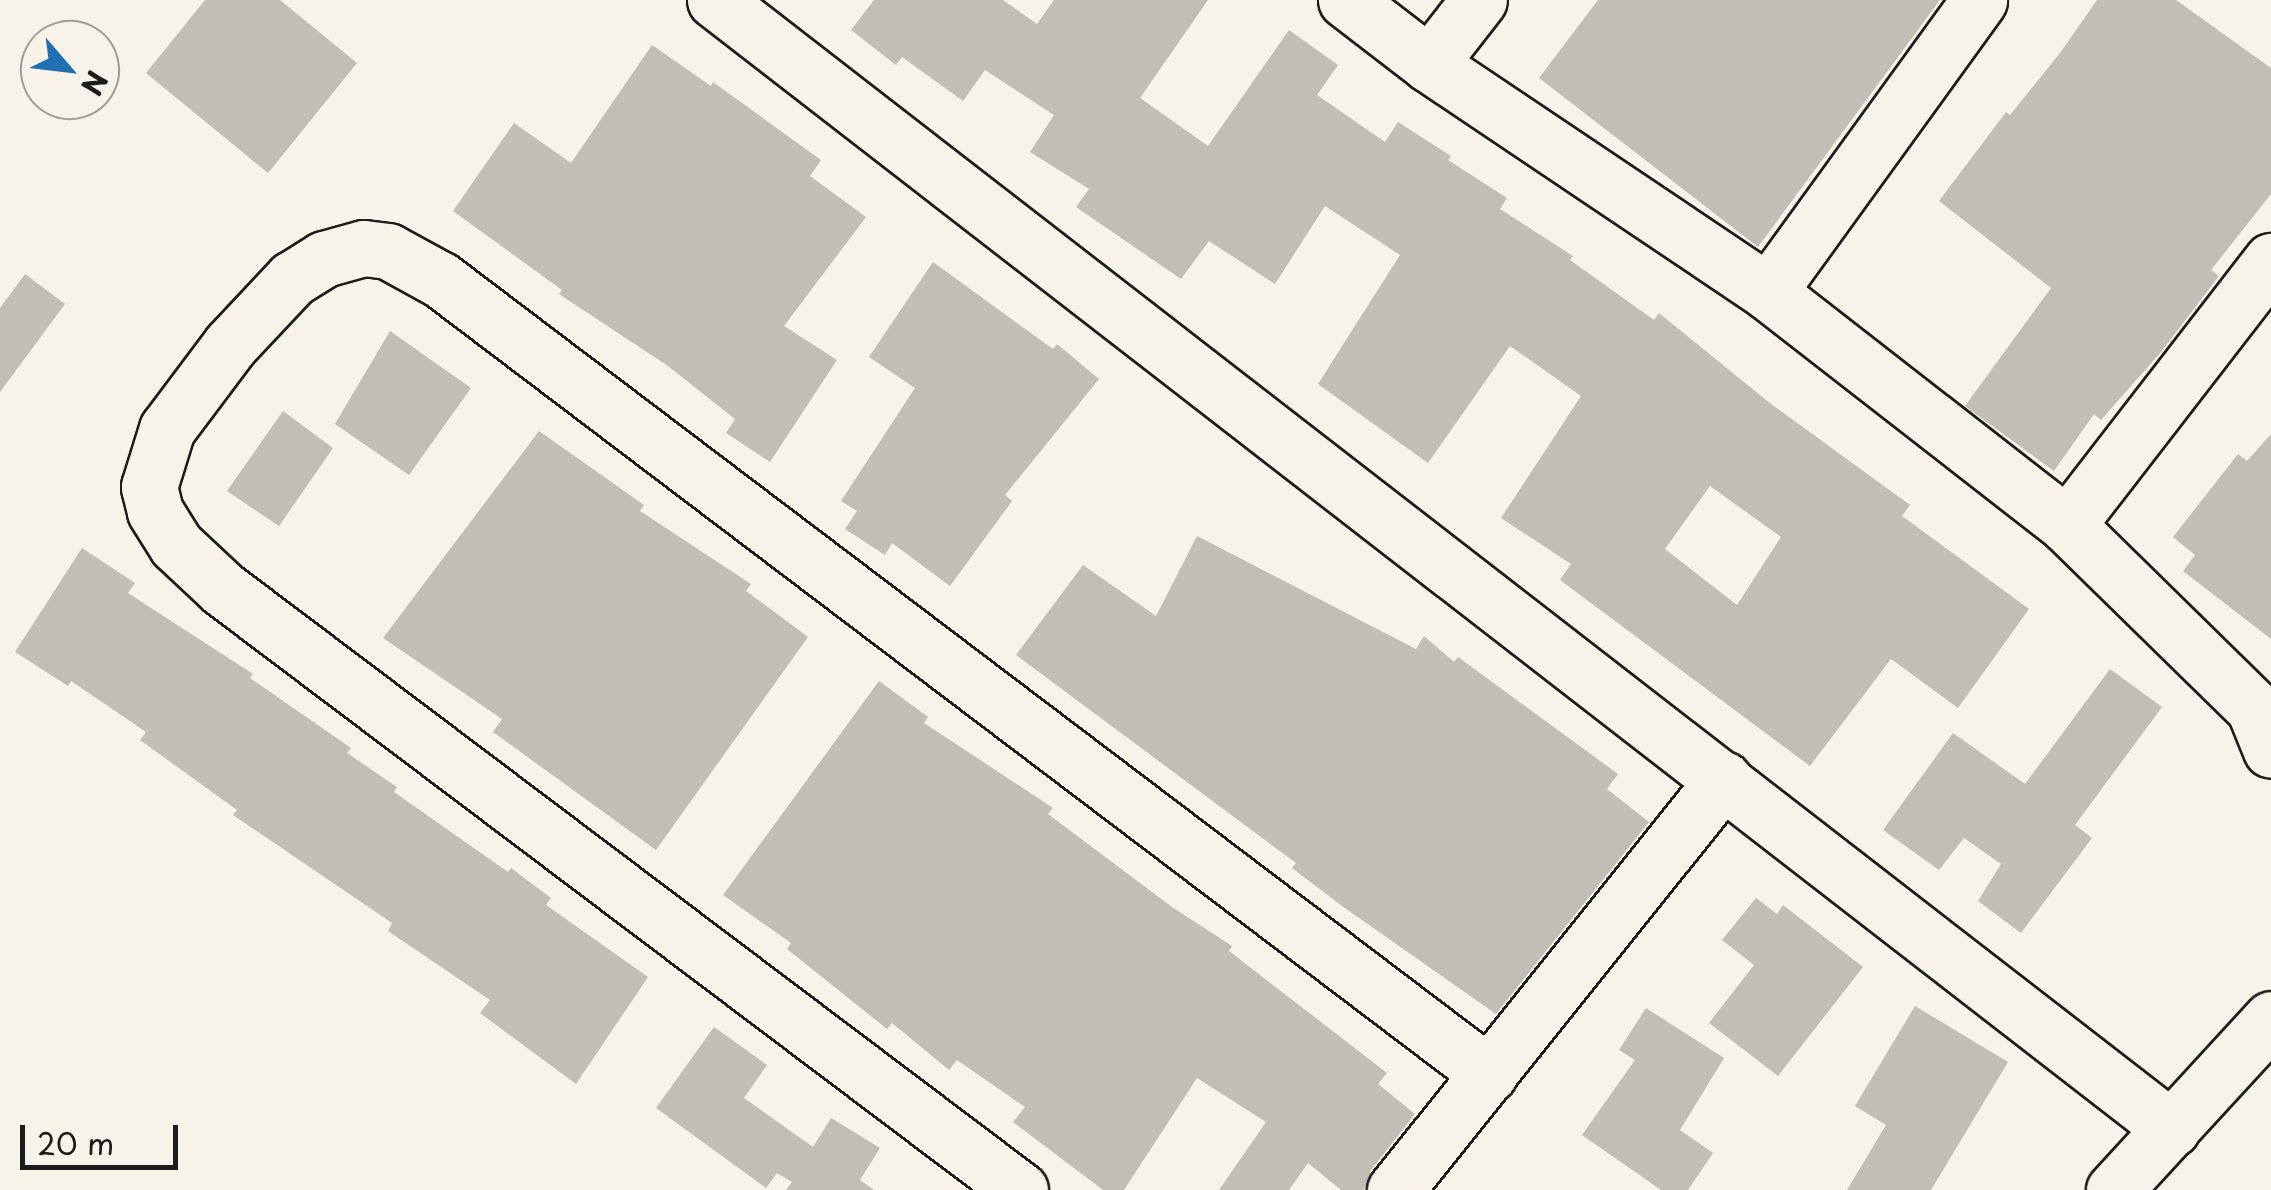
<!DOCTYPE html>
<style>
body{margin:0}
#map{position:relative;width:2271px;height:1190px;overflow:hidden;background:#f7f3e8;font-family:"Playpen Sans",sans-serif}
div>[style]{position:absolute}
.building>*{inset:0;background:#c0beb5}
.roads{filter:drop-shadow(2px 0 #1c1c1c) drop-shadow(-2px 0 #1c1c1c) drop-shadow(0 2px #1c1c1c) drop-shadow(0 -2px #1c1c1c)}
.street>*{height:55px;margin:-27.5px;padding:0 27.5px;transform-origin:27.5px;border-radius:27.5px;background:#f7f3e8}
span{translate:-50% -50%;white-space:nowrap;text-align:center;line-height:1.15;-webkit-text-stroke:8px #f7f3e8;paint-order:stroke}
.north{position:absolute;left:20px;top:20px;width:100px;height:100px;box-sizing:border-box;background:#f7f3e8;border:2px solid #9f9d96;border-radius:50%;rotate:118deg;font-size:28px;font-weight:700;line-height:40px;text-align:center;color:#1c1c1c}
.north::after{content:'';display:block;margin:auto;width:35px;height:45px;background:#1f6fb2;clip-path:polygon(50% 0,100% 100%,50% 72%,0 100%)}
.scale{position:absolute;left:20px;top:1125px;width:158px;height:45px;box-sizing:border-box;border:5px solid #1c1c1c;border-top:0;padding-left:12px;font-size:30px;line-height:35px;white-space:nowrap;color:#1c1c1c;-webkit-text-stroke:8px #f7f3e8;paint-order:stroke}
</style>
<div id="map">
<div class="building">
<i style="clip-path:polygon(205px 0,280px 0,357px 63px,268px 173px,146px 73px)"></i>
<i style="clip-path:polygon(evenodd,874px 0,1003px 0,1037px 24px,1054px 0,1208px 0,1140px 98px,1208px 146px,1289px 30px,1338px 65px,1317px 95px,1385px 142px,1398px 122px,1451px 156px,1448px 160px,1507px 198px,1500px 209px,1573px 256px,1570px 260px,1654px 320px,1659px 313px,1771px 404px,1910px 505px,1902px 516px,2029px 609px,1958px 708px,1891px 659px,1810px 766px,1560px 580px,1571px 564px,1501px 518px,1581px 396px,1510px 346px,1428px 463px,1318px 384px,1400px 255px,1325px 206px,1275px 284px,1209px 241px,1181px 279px,1076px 207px,1089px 189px,1030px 152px,1054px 115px,985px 70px,963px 101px,902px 57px,896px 65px,851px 30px,874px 0,1710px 486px,1781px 537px,1737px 605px,1665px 549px,1710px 486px)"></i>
<i style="clip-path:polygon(1598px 0,1940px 0,1758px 247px,1539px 78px)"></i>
<i style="clip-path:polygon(2097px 0,2176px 0,2271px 68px,2271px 194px,2211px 270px,2219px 276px,2161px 352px,2101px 420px,2094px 414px,2054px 471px,1965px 406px,2051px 288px,1939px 201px,2006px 112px,2010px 115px,2060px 53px)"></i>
<i style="clip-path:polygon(652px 45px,711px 86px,713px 82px,821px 160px,810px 176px,866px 217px,784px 326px,837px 360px,770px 462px,726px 433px,735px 419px,668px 366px,559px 294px,562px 290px,453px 211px,514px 123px,571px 163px)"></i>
<i style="clip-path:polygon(933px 262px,1053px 349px,1057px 344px,1099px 379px,1005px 495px,1012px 501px,950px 586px,892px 543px,885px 555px,845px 529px,857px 511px,841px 501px,915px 388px,869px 357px)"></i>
<i style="clip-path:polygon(25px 274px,65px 304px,0 392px,0 308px)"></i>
<i style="clip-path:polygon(390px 331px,471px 388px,409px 475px,335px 424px)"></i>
<i style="clip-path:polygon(283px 411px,333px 448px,279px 526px,227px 491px)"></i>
<i style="clip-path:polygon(539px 431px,644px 505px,640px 511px,751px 584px,746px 591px,808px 637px,656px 850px,493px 732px,502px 719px,383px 638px)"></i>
<i style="clip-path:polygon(2271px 434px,2271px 639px,2183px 571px,2195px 555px,2173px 537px,2238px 454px,2247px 461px)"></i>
<i style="clip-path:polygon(1197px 536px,1416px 649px,1424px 636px,1454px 662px,1458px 657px,1618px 774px,1607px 789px,1649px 822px,1496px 1014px,1342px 906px,1292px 868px,1296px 863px,1016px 655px,1083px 565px,1156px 616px)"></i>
<i style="clip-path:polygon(82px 548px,135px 583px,128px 593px,253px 674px,250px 678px,351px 748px,347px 753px,397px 787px,394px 792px,508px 872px,511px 868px,551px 898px,546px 905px,648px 977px,576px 1084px,480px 1013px,490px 1000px,388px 931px,392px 923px,233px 815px,237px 810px,140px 740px,146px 732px,71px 681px,68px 686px,15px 652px)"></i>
<i style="clip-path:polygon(2110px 669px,2162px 707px,2075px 825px,2092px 838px,2021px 933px,1978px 901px,2001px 864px,1964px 838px,1939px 870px,1883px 830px,1953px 733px,2025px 784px)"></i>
<i style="clip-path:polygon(879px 681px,928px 717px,924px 723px,1053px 808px,1048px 814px,1172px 907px,1232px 946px,1229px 951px,1387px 1073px,1378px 1084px,1415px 1114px,1371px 1170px,1364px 1190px,1341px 1190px,1308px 1163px,1289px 1190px,1219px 1190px,1266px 1122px,1197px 1078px,1124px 1190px,1103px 1190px,1013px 1122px,1025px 1107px,957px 1060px,949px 1070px,892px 1023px,887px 1029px,787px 949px,791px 943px,723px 895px)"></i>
<i style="clip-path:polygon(1756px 898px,1777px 914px,1783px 905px,1863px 967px,1778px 1076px,1709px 1023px,1754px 965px,1722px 940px)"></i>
<i style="clip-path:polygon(1915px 1006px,2008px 1062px,1931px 1190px,1847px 1190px,1886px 1125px,1855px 1106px)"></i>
<i style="clip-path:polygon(1646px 1008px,1724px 1058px,1680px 1130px,1713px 1153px,1688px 1190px,1661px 1190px,1582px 1135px,1635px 1060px,1619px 1050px)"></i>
<i style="clip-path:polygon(714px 1027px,767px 1065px,744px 1098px,813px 1147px,831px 1118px,880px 1148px,860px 1180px,874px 1190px,786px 1190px,792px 1182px,777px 1173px,766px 1188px,656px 1108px)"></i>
</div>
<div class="roads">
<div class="street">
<i style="left:715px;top:0;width:1843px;rotate:37.77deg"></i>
<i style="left:1346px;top:0;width:105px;rotate:37.6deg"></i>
<i style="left:1429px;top:64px;width:409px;rotate:33.9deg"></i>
<i style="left:1768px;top:292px;width:379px;rotate:37.9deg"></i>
<i style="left:2067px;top:525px;width:262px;rotate:44.4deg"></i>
<i style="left:2254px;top:708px;width:45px;rotate:68deg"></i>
<i style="left:1429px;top:64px;width:81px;rotate:-52deg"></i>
<i style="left:1768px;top:292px;width:360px;rotate:-54.1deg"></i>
<i style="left:2067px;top:525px;width:334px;rotate:-52.3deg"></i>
<i style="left:1020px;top:1190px;width:998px;rotate:-142.98deg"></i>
<i style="left:223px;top:589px;width:64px;rotate:-136.9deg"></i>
<i style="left:176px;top:545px;width:40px;rotate:-122deg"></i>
<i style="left:155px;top:511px;width:25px;rotate:-104deg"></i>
<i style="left:149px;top:487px;width:61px;rotate:-72.8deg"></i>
<i style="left:167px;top:429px;width:105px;rotate:-53.1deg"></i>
<i style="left:230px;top:345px;width:91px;rotate:-46.8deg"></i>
<i style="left:292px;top:279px;width:38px;rotate:-32deg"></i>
<i style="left:324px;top:259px;width:41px;rotate:-15.4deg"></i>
<i style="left:364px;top:248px;width:24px;rotate:7deg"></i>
<i style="left:388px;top:251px;width:60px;rotate:28.7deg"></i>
<i style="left:441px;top:280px;width:1315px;rotate:37.15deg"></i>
<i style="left:1395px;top:1190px;width:526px;rotate:-51.32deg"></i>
<i style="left:2114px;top:1190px;width:232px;rotate:-47.4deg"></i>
</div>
</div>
<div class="north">N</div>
<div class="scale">20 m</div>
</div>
